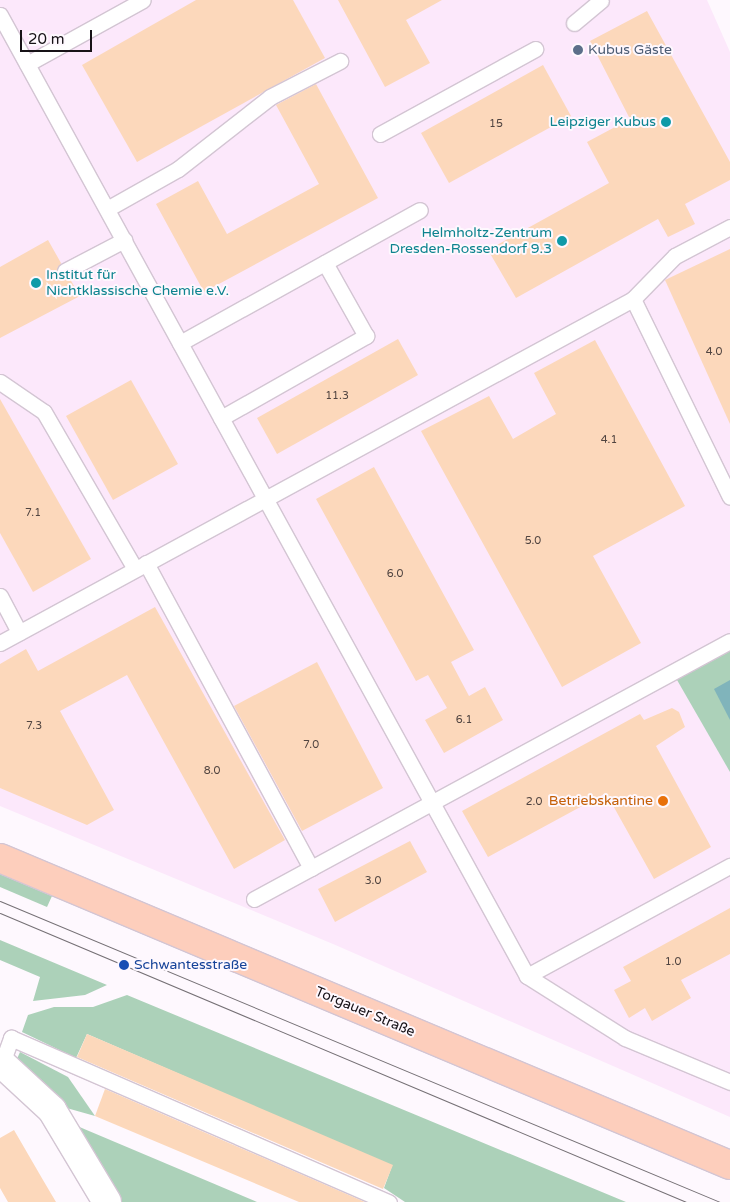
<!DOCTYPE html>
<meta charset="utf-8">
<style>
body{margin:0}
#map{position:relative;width:730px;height:1202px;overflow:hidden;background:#fef8fe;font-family:"Varela Round",sans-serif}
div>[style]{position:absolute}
.built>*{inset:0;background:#fce8fb}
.green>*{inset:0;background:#acd1b9}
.water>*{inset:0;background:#80b4bb}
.building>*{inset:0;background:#fcd8bb}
.roads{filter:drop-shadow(1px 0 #d3c5d3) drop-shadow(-1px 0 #d3c5d3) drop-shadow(0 1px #d3c5d3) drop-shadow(0 -1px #d3c5d3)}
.service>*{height:15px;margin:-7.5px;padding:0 7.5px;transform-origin:7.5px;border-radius:7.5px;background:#fff}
.minor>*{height:28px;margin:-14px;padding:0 14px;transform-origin:14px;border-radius:14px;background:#fff}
.primary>*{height:28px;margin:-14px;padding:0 14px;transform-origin:14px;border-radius:14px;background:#fdcebc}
.tram>*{height:1px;margin:-0.5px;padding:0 0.5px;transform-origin:0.5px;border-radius:0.5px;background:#757075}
.dots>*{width:14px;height:14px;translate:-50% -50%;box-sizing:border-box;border:2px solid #fef8fe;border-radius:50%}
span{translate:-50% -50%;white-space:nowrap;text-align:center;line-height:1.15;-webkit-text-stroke:4px #fef8fe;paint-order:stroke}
.number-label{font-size:11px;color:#504440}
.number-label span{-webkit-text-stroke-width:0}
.service-label{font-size:14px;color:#4e5e75}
.left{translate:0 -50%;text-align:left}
.culture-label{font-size:14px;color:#0d838f}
.right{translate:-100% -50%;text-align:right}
.food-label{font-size:14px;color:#c56008}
.transit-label{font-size:14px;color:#164399}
.street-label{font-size:14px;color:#171217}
.scale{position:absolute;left:20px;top:30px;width:72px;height:22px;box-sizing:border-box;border:2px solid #171217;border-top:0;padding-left:6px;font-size:15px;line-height:18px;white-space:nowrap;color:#171217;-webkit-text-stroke:4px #fef8fe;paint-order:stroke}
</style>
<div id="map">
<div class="built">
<i style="clip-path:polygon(0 0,707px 0,730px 52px,730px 1117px,333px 944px,0 806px)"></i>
</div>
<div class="green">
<i style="clip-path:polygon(730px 641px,730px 772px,673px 673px)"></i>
<i style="clip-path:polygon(0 874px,52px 896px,47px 907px,0 887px)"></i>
<i style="clip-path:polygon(0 940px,107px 985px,85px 995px,33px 1001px,40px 977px,0 960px)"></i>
<i style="clip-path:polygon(127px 995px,626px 1202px,405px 1202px,384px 1188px,392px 1166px,87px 1034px,76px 1058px,22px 1032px,28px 1015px,54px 1007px,93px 1007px)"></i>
<i style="clip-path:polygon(20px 1052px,68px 1077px,95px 1116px,63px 1107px,16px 1061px)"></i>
<i style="clip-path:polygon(70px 1123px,257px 1202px,118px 1202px)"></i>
</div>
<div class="water">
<i style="clip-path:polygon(730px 680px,730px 720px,714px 689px)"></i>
</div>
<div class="building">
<i style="clip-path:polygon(196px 0,293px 0,325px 58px,137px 162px,82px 65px)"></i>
<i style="clip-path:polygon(338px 0,442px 0,406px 20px,430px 63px,385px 87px)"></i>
<i style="clip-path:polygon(647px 11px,730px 162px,730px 180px,685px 204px,695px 224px,668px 237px,658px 219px,516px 298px,488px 250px,609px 183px,587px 142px,630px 119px,590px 41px)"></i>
<i style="clip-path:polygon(543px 65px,571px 116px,449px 183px,421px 133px)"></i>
<i style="clip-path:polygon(316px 84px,378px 198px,204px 292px,156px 204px,198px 181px,227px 234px,319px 184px,276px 105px)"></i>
<i style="clip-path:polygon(48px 240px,61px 263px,57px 276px,70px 279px,80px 296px,0 338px,0 267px)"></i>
<i style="clip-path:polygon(730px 249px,730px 424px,665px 280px)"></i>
<i style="clip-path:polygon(398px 339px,418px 375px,277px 454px,257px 418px)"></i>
<i style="clip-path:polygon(595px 340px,685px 506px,593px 556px,641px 643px,562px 687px,421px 431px,489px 396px,513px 439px,556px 414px,534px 373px)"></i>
<i style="clip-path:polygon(131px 380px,178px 464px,113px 500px,66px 416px)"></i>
<i style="clip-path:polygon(0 399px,91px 559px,33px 592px,0 533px)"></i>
<i style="clip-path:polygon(374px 467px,474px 650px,451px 662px,469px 696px,485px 687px,503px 720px,444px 753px,425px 720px,447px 708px,428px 675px,416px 681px,316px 499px)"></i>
<i style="clip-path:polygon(155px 607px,285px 840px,234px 869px,127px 675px,60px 711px,114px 810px,87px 825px,0 788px,0 664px,26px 649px,38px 671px)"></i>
<i style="clip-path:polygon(317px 662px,383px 788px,302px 831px,234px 706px)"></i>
<i style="clip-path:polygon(672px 708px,679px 712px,685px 727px,656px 746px,711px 847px,654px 879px,606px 793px,488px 857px,462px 811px,640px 714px,644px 720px)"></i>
<i style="clip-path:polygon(410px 841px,427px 872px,335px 922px,318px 889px)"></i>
<i style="clip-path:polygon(730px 908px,730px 954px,681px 980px,691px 998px,652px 1021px,645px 1008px,629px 1018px,614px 990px,631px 981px,623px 967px)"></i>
<i style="clip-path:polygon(87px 1034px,393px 1165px,383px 1189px,77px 1057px)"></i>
<i style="clip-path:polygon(105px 1089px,365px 1202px,299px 1202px,95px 1116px)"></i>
<i style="clip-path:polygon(14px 1130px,43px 1180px,56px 1202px,8px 1202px,0 1188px,0 1138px)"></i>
</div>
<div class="roads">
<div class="service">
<i style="left:0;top:15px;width:1096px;rotate:61.26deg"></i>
<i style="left:527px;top:976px;width:116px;rotate:32.3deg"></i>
<i style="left:625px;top:1038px;width:114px;rotate:22.7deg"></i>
<i style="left:574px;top:23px;width:35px;rotate:-40deg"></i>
<i style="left:27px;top:64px;width:132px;rotate:-28.9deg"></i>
<i style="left:380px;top:134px;width:177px;rotate:-28.7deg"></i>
<i style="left:107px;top:209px;width:81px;rotate:-29.4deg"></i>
<i style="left:178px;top:169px;width:117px;rotate:-38deg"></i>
<i style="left:270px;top:97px;width:79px;rotate:-27.2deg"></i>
<i style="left:65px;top:271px;width:67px;rotate:-27.7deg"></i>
<i style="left:633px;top:299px;width:220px;rotate:63.9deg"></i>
<i style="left:180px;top:343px;width:274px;rotate:-29deg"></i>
<i style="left:0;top:382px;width:53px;rotate:34.3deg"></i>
<i style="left:44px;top:412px;width:181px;rotate:59.9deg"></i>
<i style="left:221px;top:418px;width:167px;rotate:-29.5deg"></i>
<i style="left:366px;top:336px;width:84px;rotate:-119.3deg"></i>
<i style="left:146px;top:563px;width:347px;rotate:61.6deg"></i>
<i style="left:0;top:596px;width:41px;rotate:62.2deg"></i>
<i style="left:0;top:643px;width:720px;rotate:-28.52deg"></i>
<i style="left:633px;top:299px;width:60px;rotate:-45.7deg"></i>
<i style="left:675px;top:256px;width:62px;rotate:-27.8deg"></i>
<i style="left:254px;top:899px;width:541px;rotate:-28.46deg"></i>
<i style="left:527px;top:976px;width:231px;rotate:-28.5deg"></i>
<i style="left:2px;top:1063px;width:27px;rotate:-70deg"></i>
<i style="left:11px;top:1038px;width:412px;rotate:23.5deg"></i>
</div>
<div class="minor">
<i style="left:0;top:1062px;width:71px;rotate:42.7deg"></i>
<i style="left:52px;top:1110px;width:107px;rotate:59.1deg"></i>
</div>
<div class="primary">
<i style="left:0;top:858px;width:792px;rotate:22.81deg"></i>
</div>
</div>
<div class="tram">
<i style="left:0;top:901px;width:780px;rotate:22.69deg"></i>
<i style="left:0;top:913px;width:744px;rotate:22.84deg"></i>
</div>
<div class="dots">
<i style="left:578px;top:50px;background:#5c6f8a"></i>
<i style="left:666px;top:122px;background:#0f9aa8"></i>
<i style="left:562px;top:241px;background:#0f9aa8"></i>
<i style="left:36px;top:283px;background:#0f9aa8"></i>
<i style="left:663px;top:801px;background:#e8710a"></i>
<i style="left:124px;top:965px;background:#1a4fb4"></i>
</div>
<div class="number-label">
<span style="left:496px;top:124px">15</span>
<span style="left:714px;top:352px">4.0</span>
<span style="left:337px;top:396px">11.3</span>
<span style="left:609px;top:440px">4.1</span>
<span style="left:33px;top:513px">7.1</span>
<span style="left:533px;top:541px">5.0</span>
<span style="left:395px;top:574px">6.0</span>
<span style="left:464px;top:720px">6.1</span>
<span style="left:34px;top:726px">7.3</span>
<span style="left:311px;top:745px">7.0</span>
<span style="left:212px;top:771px">8.0</span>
<span style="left:534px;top:802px">2.0</span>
<span style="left:373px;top:881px">3.0</span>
<span style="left:673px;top:962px">1.0</span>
</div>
<div class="service-label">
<span class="left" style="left:588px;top:50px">Kubus Gäste</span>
</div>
<div class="culture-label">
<span class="right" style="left:656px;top:122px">Leipziger Kubus</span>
<span class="right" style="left:552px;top:241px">Helmholtz-Zentrum<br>Dresden-Rossendorf 9.3</span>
<span class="left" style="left:46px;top:283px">Institut für<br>Nichtklassische Chemie e.V.</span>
</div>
<div class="food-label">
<span class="right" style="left:653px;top:801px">Betriebskantine</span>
</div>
<div class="transit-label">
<span class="left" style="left:134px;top:965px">Schwantesstraße</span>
</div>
<div class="street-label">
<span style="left:365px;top:1012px;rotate:23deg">Torgauer Straße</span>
</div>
<div class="scale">20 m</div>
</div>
